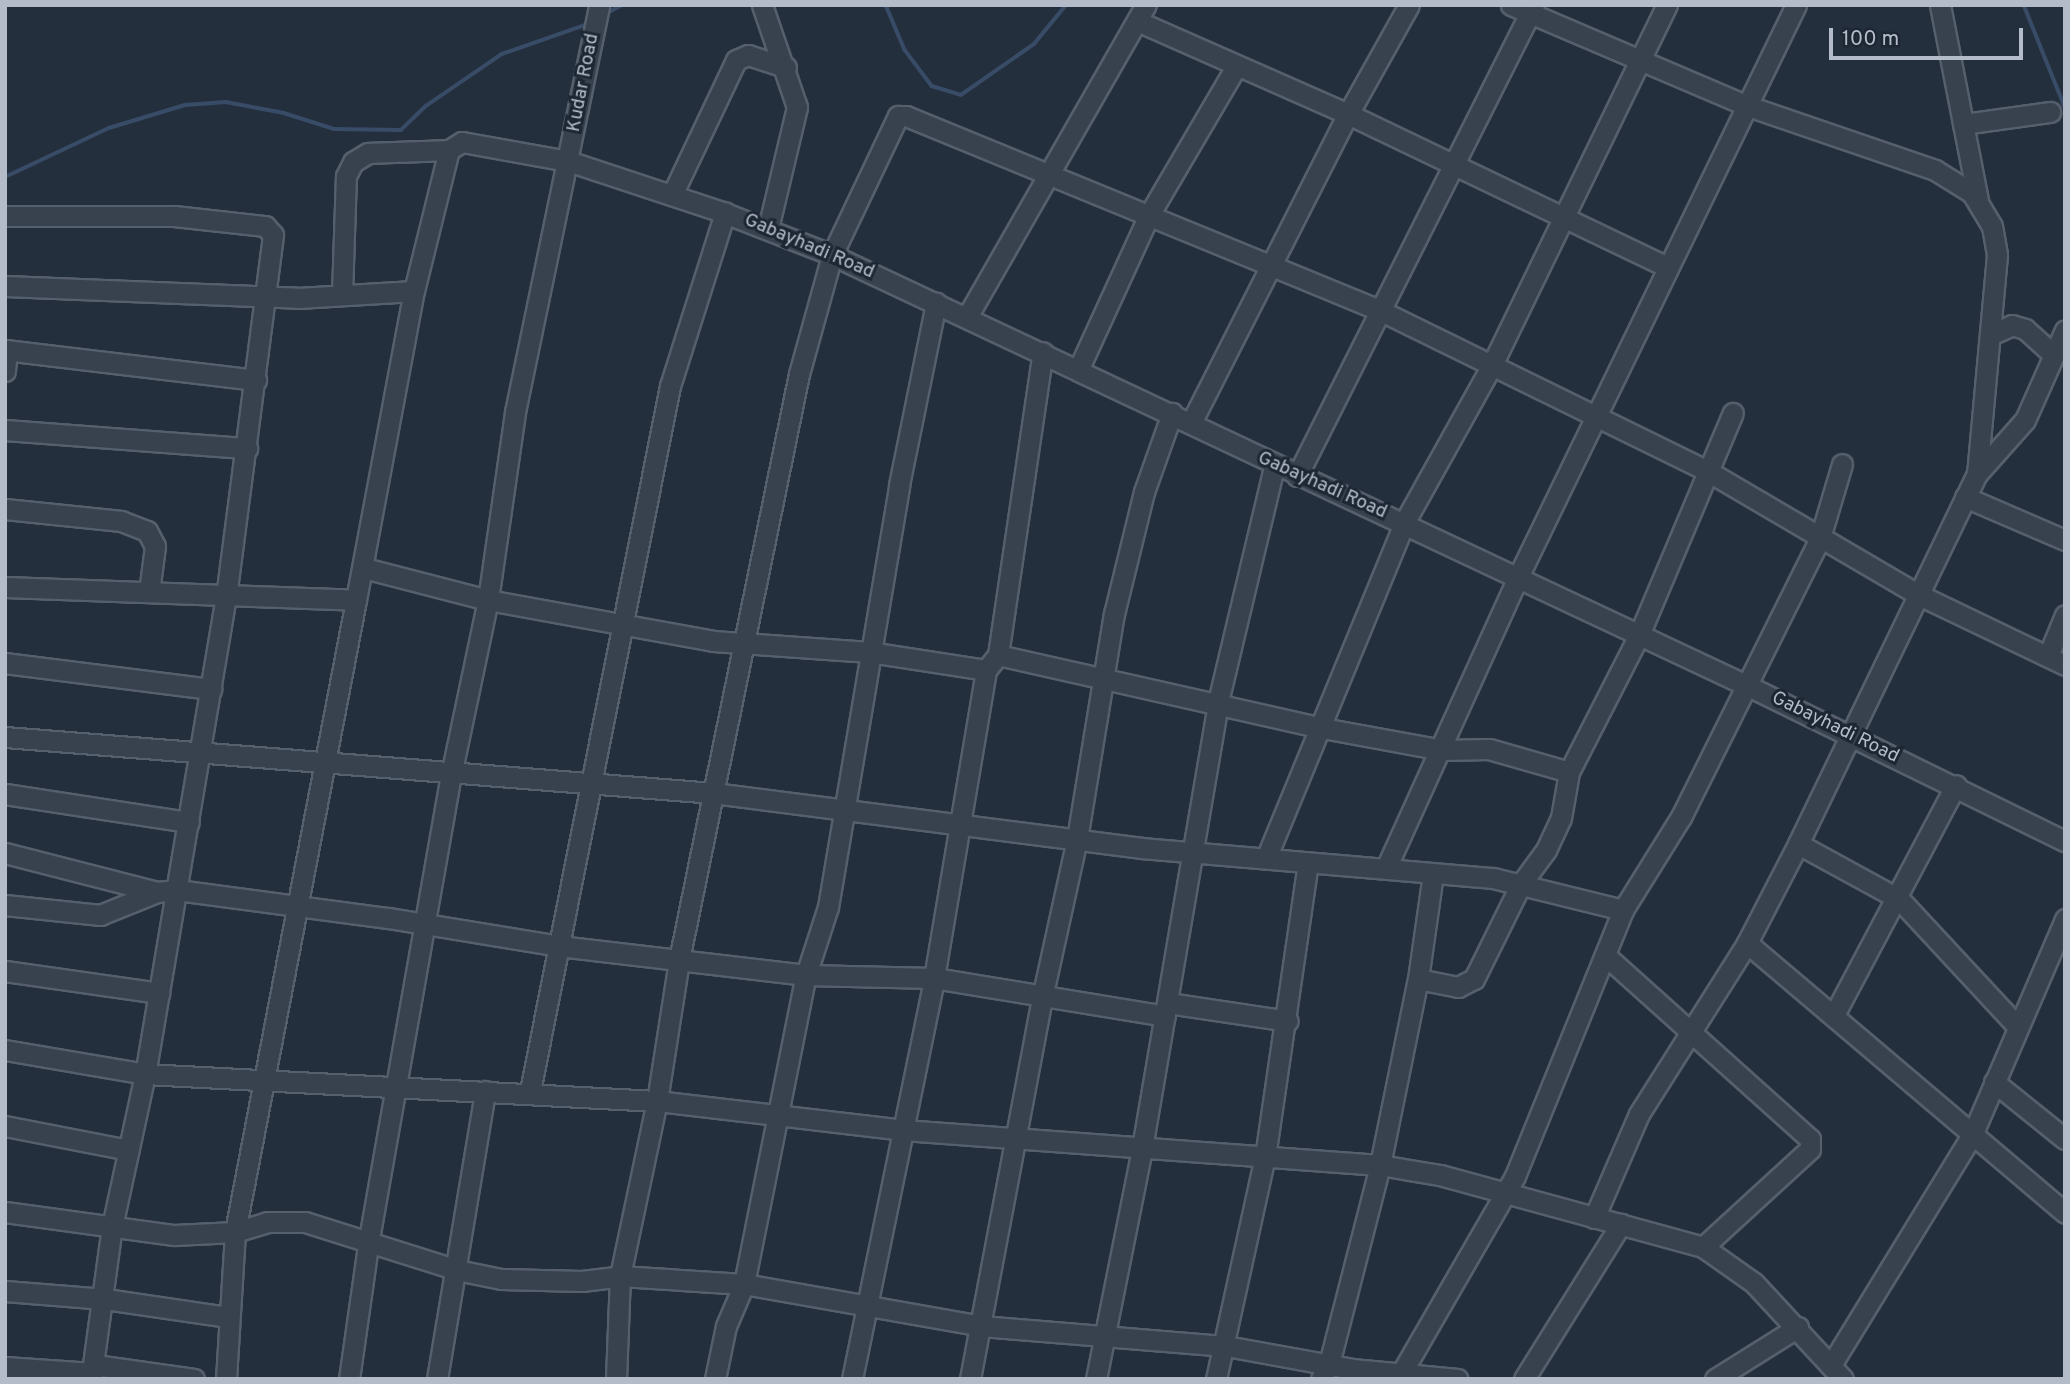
<!DOCTYPE html>
<style>
body{margin:0}
#map{position:relative;width:2070px;height:1384px;overflow:hidden;background:#242f3e;font-family:Overpass,sans-serif}
div>[style]{position:absolute}
.stream>*{height:3.5px;margin:-1.75px;padding:0 1.75px;transform-origin:1.75px;border-radius:1.75px;background:#394c67}
.roads{filter:drop-shadow(2px 0 #565f6c) drop-shadow(-2px 0 #565f6c) drop-shadow(0 2px #565f6c) drop-shadow(0 -2px #565f6c)}
.minor>*{height:19px;margin:-9.5px;padding:0 9.5px;transform-origin:9.5px;border-radius:9.5px;background:#38414e}
span{translate:-50% -50%;white-space:nowrap;text-align:center;line-height:1.15;-webkit-text-stroke:6px #1d2633;paint-order:stroke}
.street-label{font-size:19px;color:#b4bcc9}
.frame{position:absolute;inset:0;border:7px solid #b4bcc9;pointer-events:none}
.scale{position:absolute;left:1829px;top:28px;width:194px;height:32px;box-sizing:border-box;border:4px solid #b4bcc9;border-top:0;padding-left:9px;font-size:21px;line-height:24px;white-space:nowrap;color:#b4bcc9;-webkit-text-stroke:5px #1d2633;paint-order:stroke}
</style>
<div id="map">
<div class="stream">
<i style="left:886px;top:5px;width:49px;rotate:67.1deg"></i>
<i style="left:905px;top:50px;width:45px;rotate:53.1deg"></i>
<i style="left:932px;top:86px;width:30px;rotate:17deg"></i>
<i style="left:961px;top:95px;width:89px;rotate:-34.9deg"></i>
<i style="left:1034px;top:44px;width:50px;rotate:-50.6deg"></i>
<i style="left:2024px;top:5px;width:110px;rotate:68.1deg"></i>
<i style="left:604px;top:15px;width:21px;rotate:-29deg"></i>
<i style="left:5px;top:177px;width:115px;rotate:-25.2deg"></i>
<i style="left:109px;top:128px;width:79px;rotate:-16.8deg"></i>
<i style="left:185px;top:105px;width:41px;rotate:-4.2deg"></i>
<i style="left:226px;top:102px;width:59px;rotate:10.7deg"></i>
<i style="left:284px;top:113px;width:52px;rotate:17.7deg"></i>
<i style="left:334px;top:129px;width:67px;rotate:0.9deg"></i>
<i style="left:401px;top:130px;width:35px;rotate:-44deg"></i>
<i style="left:426px;top:106px;width:92px;rotate:-34.4deg"></i>
<i style="left:502px;top:54px;width:91px;rotate:-19.2deg"></i>
</div>
<div class="roads">
<div class="minor">
<i style="left:762px;top:5px;width:108px;rotate:71.1deg"></i>
<i style="left:797px;top:107px;width:125px;rotate:103.4deg"></i>
<i style="left:1511px;top:5px;width:254px;rotate:23.1deg"></i>
<i style="left:1745px;top:105px;width:201px;rotate:18.9deg"></i>
<i style="left:1935px;top:170px;width:44px;rotate:31.9deg"></i>
<i style="left:1972px;top:193px;width:39px;rotate:59deg"></i>
<i style="left:1992px;top:226px;width:29px;rotate:80deg"></i>
<i style="left:1997px;top:255px;width:220px;rotate:95.2deg"></i>
<i style="left:1940px;top:5px;width:199px;rotate:79deg"></i>
<i style="left:1137px;top:21px;width:231px;rotate:23.8deg"></i>
<i style="left:1348px;top:114px;width:355px;rotate:25.6deg"></i>
<i style="left:1963px;top:124px;width:88px;rotate:-7.9deg"></i>
<i style="left:672px;top:195px;width:149px;rotate:-64.6deg"></i>
<i style="left:736px;top:60px;width:13px;rotate:-23deg"></i>
<i style="left:748px;top:55px;width:40px;rotate:18deg"></i>
<i style="left:5px;top:216px;width:169px"></i>
<i style="left:174px;top:216px;width:92px;rotate:6.3deg"></i>
<i style="left:265px;top:226px;width:12px;rotate:48deg"></i>
<i style="left:273px;top:235px;width:364px;rotate:97.4deg"></i>
<i style="left:226px;top:596px;width:485px;rotate:99.6deg"></i>
<i style="left:145px;top:1074px;width:156px;rotate:102.2deg"></i>
<i style="left:112px;top:1226px;width:154px;rotate:97.8deg"></i>
<i style="left:5px;top:286px;width:293px;rotate:2.3deg"></i>
<i style="left:298px;top:298px;width:116px;rotate:-3.5deg"></i>
<i style="left:342px;top:295px;width:119px;rotate:-88.1deg"></i>
<i style="left:346px;top:176px;width:16px;rotate:-63deg"></i>
<i style="left:353px;top:162px;width:17px;rotate:-31deg"></i>
<i style="left:368px;top:153px;width:81px;rotate:-2.1deg"></i>
<i style="left:967px;top:317px;width:360px;rotate:-60.2deg"></i>
<i style="left:1990px;top:335px;width:24px;rotate:-24deg"></i>
<i style="left:2012px;top:325px;width:14px;rotate:17deg"></i>
<i style="left:2025px;top:329px;width:39px;rotate:42deg"></i>
<i style="left:5px;top:350px;width:253px;rotate:6.8deg"></i>
<i style="left:1079px;top:368px;width:168px;rotate:-65.4deg"></i>
<i style="left:1149px;top:215px;width:172px;rotate:-59.6deg"></i>
<i style="left:5px;top:371px;width:21px;rotate:-85deg"></i>
<i style="left:1192px;top:421px;width:344px;rotate:-63.1deg"></i>
<i style="left:1348px;top:114px;width:125px;rotate:-60.8deg"></i>
<i style="left:5px;top:430px;width:243px;rotate:4.3deg"></i>
<i style="left:1297px;top:476px;width:527px;rotate:-63.29deg"></i>
<i style="left:1965px;top:497px;width:109px;rotate:23.3deg"></i>
<i style="left:5px;top:509px;width:117px;rotate:5.9deg"></i>
<i style="left:121px;top:521px;width:28px;rotate:21deg"></i>
<i style="left:147px;top:531px;width:17px;rotate:62deg"></i>
<i style="left:155px;top:546px;width:46px;rotate:97.4deg"></i>
<i style="left:364px;top:568px;width:128px;rotate:14.5deg"></i>
<i style="left:488px;top:600px;width:229px;rotate:10.3deg"></i>
<i style="left:713px;top:641px;width:157px;rotate:4deg"></i>
<i style="left:870px;top:652px;width:117px;rotate:8.8deg"></i>
<i style="left:5px;top:587px;width:351px;rotate:2.1deg"></i>
<i style="left:356px;top:600px;width:643px;rotate:100.84deg"></i>
<i style="left:235px;top:1232px;width:147px;rotate:93.5deg"></i>
<i style="left:356px;top:600px;width:314px;rotate:-79.4deg"></i>
<i style="left:414px;top:291px;width:145px;rotate:-76.1deg"></i>
<i style="left:449px;top:150px;width:15px;rotate:-32deg"></i>
<i style="left:462px;top:142px;width:108px;rotate:10.2deg"></i>
<i style="left:568px;top:161px;width:165px;rotate:18.3deg"></i>
<i style="left:725px;top:213px;width:115px;rotate:21.4deg"></i>
<i style="left:832px;top:255px;width:1012px;rotate:25.2deg"></i>
<i style="left:1748px;top:686px;width:353px;rotate:26.1deg"></i>
<i style="left:998px;top:655px;width:327px;rotate:12.7deg"></i>
<i style="left:1317px;top:727px;width:127px;rotate:10.4deg"></i>
<i style="left:1442px;top:750px;width:47px;rotate:-1.2deg"></i>
<i style="left:1489px;top:749px;width:83px;rotate:16deg"></i>
<i style="left:2048px;top:656px;width:44px;rotate:-67.5deg"></i>
<i style="left:5px;top:663px;width:208px;rotate:7.2deg"></i>
<i style="left:5px;top:737px;width:710px;rotate:4.52deg"></i>
<i style="left:713px;top:793px;width:433px;rotate:7.3deg"></i>
<i style="left:1142px;top:848px;width:352px;rotate:4.9deg"></i>
<i style="left:1493px;top:878px;width:134px;rotate:13.8deg"></i>
<i style="left:5px;top:794px;width:186px;rotate:8.7deg"></i>
<i style="left:5px;top:853px;width:157px;rotate:14.4deg"></i>
<i style="left:1267px;top:856px;width:360px;rotate:-67.6deg"></i>
<i style="left:1404px;top:523px;width:179px;rotate:-60.9deg"></i>
<i style="left:1491px;top:367px;width:403px;rotate:-64.1deg"></i>
<i style="left:1387px;top:866px;width:315px;rotate:-65.6deg"></i>
<i style="left:1517px;top:579px;width:638px;rotate:-64.08deg"></i>
<i style="left:5px;top:905px;width:96px;rotate:6deg"></i>
<i style="left:100px;top:915px;width:61px;rotate:-22deg"></i>
<i style="left:157px;top:892px;width:20px;rotate:-6deg"></i>
<i style="left:177px;top:890px;width:213px;rotate:7.6deg"></i>
<i style="left:388px;top:918px;width:173px;rotate:9.3deg"></i>
<i style="left:559px;top:946px;width:249px;rotate:6.7deg"></i>
<i style="left:806px;top:975px;width:128px;rotate:1.3deg"></i>
<i style="left:934px;top:978px;width:234px;rotate:9.3deg"></i>
<i style="left:1747px;top:943px;width:417px;rotate:40.3deg"></i>
<i style="left:1606px;top:956px;width:274px;rotate:41.9deg"></i>
<i style="left:1810px;top:1139px;width:10px;rotate:90deg"></i>
<i style="left:1810px;top:1149px;width:145px;rotate:137.5deg"></i>
<i style="left:5px;top:971px;width:156px;rotate:8.1deg"></i>
<i style="left:1418px;top:979px;width:41px;rotate:11.3deg"></i>
<i style="left:1458px;top:987px;width:18px;rotate:-27deg"></i>
<i style="left:1474px;top:979px;width:106px;rotate:-63.7deg"></i>
<i style="left:1521px;top:884px;width:42px;rotate:-53.7deg"></i>
<i style="left:1546px;top:850px;width:35px;rotate:-65deg"></i>
<i style="left:1561px;top:818px;width:47px;rotate:-80.1deg"></i>
<i style="left:1569px;top:772px;width:154px;rotate:-62.9deg"></i>
<i style="left:1639px;top:635px;width:241px;rotate:-67.1deg"></i>
<i style="left:1168px;top:1003px;width:121px;rotate:8.5deg"></i>
<i style="left:1834px;top:1015px;width:260px;rotate:-62.1deg"></i>
<i style="left:2018px;top:1027px;width:175px;rotate:-132.9deg"></i>
<i style="left:1899px;top:899px;width:115px;rotate:-151.4deg"></i>
<i style="left:1798px;top:844px;width:411px;rotate:-64.2deg"></i>
<i style="left:1977px;top:474px;width:72px;rotate:-48.4deg"></i>
<i style="left:2025px;top:420px;width:98px;rotate:-66deg"></i>
<i style="left:5px;top:1050px;width:142px;rotate:9.7deg"></i>
<i style="left:145px;top:1074px;width:513px;rotate:3.02deg"></i>
<i style="left:657px;top:1101px;width:248px;rotate:6.7deg"></i>
<i style="left:903px;top:1130px;width:478px;rotate:4.2deg"></i>
<i style="left:1380px;top:1165px;width:61px;rotate:9.5deg"></i>
<i style="left:1440px;top:1175px;width:273px;rotate:15.3deg"></i>
<i style="left:1703px;top:1247px;width:62px;rotate:35.2deg"></i>
<i style="left:1754px;top:1283px;width:131px;rotate:47.2deg"></i>
<i style="left:1994px;top:1082px;width:91px;rotate:38.8deg"></i>
<i style="left:530px;top:1091px;width:719px;rotate:-78.77deg"></i>
<i style="left:670px;top:386px;width:182px;rotate:-72.4deg"></i>
<i style="left:5px;top:1126px;width:126px;rotate:11deg"></i>
<i style="left:5px;top:1212px;width:171px;rotate:7.8deg"></i>
<i style="left:174px;top:1235px;width:61px;rotate:-2.8deg"></i>
<i style="left:235px;top:1232px;width:34px;rotate:-17deg"></i>
<i style="left:267px;top:1222px;width:38px"></i>
<i style="left:305px;top:1222px;width:159px;rotate:17.5deg"></i>
<i style="left:457px;top:1270px;width:45px;rotate:11.6deg"></i>
<i style="left:501px;top:1279px;width:81px;rotate:1.4deg"></i>
<i style="left:582px;top:1281px;width:38px;rotate:-7deg"></i>
<i style="left:620px;top:1276px;width:124px;rotate:3.7deg"></i>
<i style="left:744px;top:1284px;width:241px;rotate:10deg"></i>
<i style="left:981px;top:1326px;width:246px;rotate:4.7deg"></i>
<i style="left:1226px;top:1346px;width:128px;rotate:10.3deg"></i>
<i style="left:1352px;top:1369px;width:106px;rotate:5.4deg"></i>
<i style="left:1594px;top:1218px;width:113px;rotate:-66.6deg"></i>
<i style="left:1639px;top:1114px;width:202px;rotate:-57.7deg"></i>
<i style="left:1747px;top:943px;width:111px;rotate:-62.7deg"></i>
<i style="left:5px;top:1291px;width:100px;rotate:4.6deg"></i>
<i style="left:105px;top:1299px;width:125px;rotate:8.3deg"></i>
<i style="left:95px;top:1365px;width:100px;rotate:8deg"></i>
<i style="left:1831px;top:1365px;width:272px;rotate:-58.5deg"></i>
<i style="left:1973px;top:1133px;width:233px;rotate:-66.7deg"></i>
<i style="left:5px;top:1367px;width:88px;rotate:3.9deg"></i>
<i style="left:349px;top:1379px;width:141px;rotate:-81.9deg"></i>
<i style="left:369px;top:1239px;width:471px;rotate:-80deg"></i>
<i style="left:451px;top:775px;width:179px;rotate:-78.1deg"></i>
<i style="left:488px;top:600px;width:190px;rotate:-81.8deg"></i>
<i style="left:515px;top:412px;width:416px;rotate:-78.3deg"></i>
<i style="left:437px;top:1379px;width:292px;rotate:-80.5deg"></i>
<i style="left:616px;top:1379px;width:103px;rotate:-87.8deg"></i>
<i style="left:620px;top:1276px;width:179px;rotate:-78.1deg"></i>
<i style="left:657px;top:1101px;width:143px;rotate:-81.1deg"></i>
<i style="left:679px;top:960px;width:598px;rotate:-78.43deg"></i>
<i style="left:799px;top:374px;width:123px;rotate:-74.5deg"></i>
<i style="left:832px;top:255px;width:154px;rotate:-64.6deg"></i>
<i style="left:898px;top:116px;width:8px"></i>
<i style="left:906px;top:116px;width:511px;rotate:22.3deg"></i>
<i style="left:1379px;top:310px;width:370px;rotate:26.1deg"></i>
<i style="left:1711px;top:473px;width:239px;rotate:30.4deg"></i>
<i style="left:1917px;top:594px;width:164px;rotate:25.6deg"></i>
<i style="left:715px;top:1379px;width:54px;rotate:-78.3deg"></i>
<i style="left:726px;top:1326px;width:46px;rotate:-66.8deg"></i>
<i style="left:744px;top:1284px;width:315px;rotate:-78.7deg"></i>
<i style="left:806px;top:975px;width:71px;rotate:-72.1deg"></i>
<i style="left:828px;top:907px;width:428px;rotate:-80.4deg"></i>
<i style="left:899px;top:485px;width:186px;rotate:-78.5deg"></i>
<i style="left:852px;top:1379px;width:409px;rotate:-78.4deg"></i>
<i style="left:934px;top:978px;width:312px;rotate:-80.4deg"></i>
<i style="left:986px;top:670px;width:19px;rotate:-51deg"></i>
<i style="left:998px;top:655px;width:306px;rotate:-81.6deg"></i>
<i style="left:970px;top:1379px;width:388px;rotate:-79.3deg"></i>
<i style="left:1042px;top:998px;width:163px;rotate:-77.6deg"></i>
<i style="left:1077px;top:839px;width:228px;rotate:-80.7deg"></i>
<i style="left:1114px;top:614px;width:126px;rotate:-76.2deg"></i>
<i style="left:1144px;top:492px;width:84px;rotate:-70.5deg"></i>
<i style="left:1096px;top:1379px;width:236px;rotate:-78.7deg"></i>
<i style="left:1142px;top:1148px;width:452px;rotate:-80.3deg"></i>
<i style="left:1218px;top:702px;width:242px;rotate:-76.6deg"></i>
<i style="left:1216px;top:1379px;width:227px;rotate:-77.6deg"></i>
<i style="left:1265px;top:1157px;width:297px;rotate:-81.7deg"></i>
<i style="left:1321px;top:1379px;width:17px;rotate:-62deg"></i>
<i style="left:1329px;top:1364px;width:205px;rotate:-75.6deg"></i>
<i style="left:1380px;top:1165px;width:190px;rotate:-78.5deg"></i>
<i style="left:1418px;top:979px;width:107px;rotate:-81.9deg"></i>
<i style="left:1398px;top:1379px;width:234px;rotate:-60deg"></i>
<i style="left:1515px;top:1176px;width:287px;rotate:-67.9deg"></i>
<i style="left:1623px;top:910px;width:110px;rotate:-58.1deg"></i>
<i style="left:1681px;top:817px;width:312px;rotate:-63.5deg"></i>
<i style="left:1820px;top:538px;width:77px;rotate:-73.4deg"></i>
<i style="left:1524px;top:1379px;width:183px;rotate:-58deg"></i>
<i style="left:1715px;top:1379px;width:98px;rotate:-32.1deg"></i>
</div>
</div>
<div class="street-label">
<span style="left:584px;top:83px;rotate:-79deg">Kudar Road</span>
<span style="left:809px;top:247px;rotate:23deg">Gabayhadi Road</span>
<span style="left:1322px;top:486px;rotate:24deg">Gabayhadi Road</span>
<span style="left:1835px;top:728px;rotate:26deg">Gabayhadi Road</span>
</div>
<div class="frame"></div>
<div class="scale">100 m</div>
</div>
